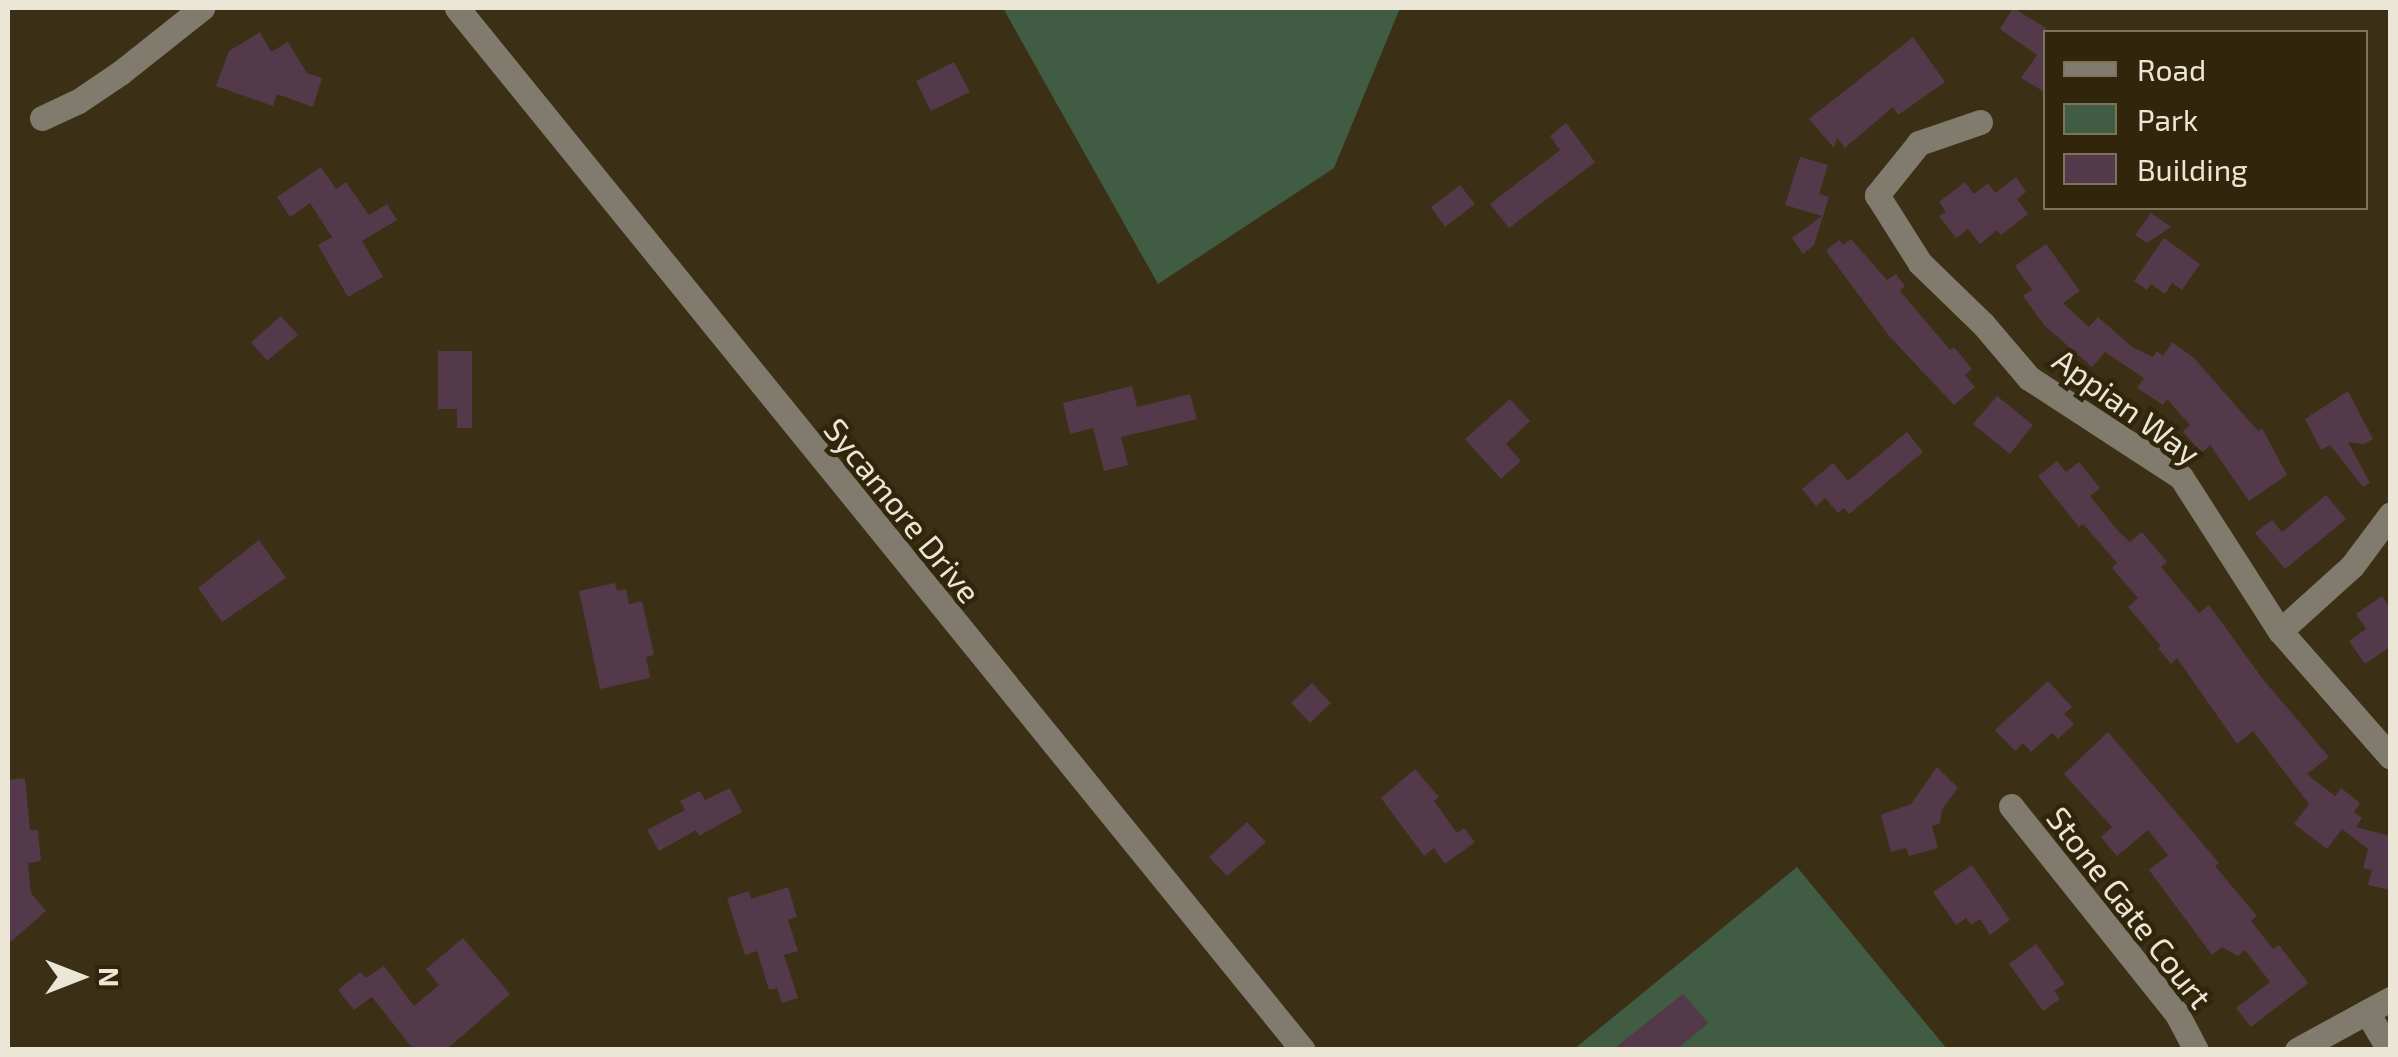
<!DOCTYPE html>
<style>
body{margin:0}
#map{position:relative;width:2398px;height:1057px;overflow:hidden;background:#3b3015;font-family:"Exo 2",sans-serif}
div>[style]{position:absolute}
.green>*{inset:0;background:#405c43}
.building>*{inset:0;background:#533949}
.minor>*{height:25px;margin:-12.5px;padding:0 12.5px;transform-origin:12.5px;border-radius:12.5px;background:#817b6e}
span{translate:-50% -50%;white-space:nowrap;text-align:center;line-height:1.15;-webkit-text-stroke:9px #31260b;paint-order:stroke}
.street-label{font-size:32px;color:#ece6d6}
.frame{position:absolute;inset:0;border:10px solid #ece6d6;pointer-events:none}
.legend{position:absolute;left:2043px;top:30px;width:325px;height:180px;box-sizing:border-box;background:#31260b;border:2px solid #7c735c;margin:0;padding:12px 18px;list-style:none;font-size:30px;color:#ece6d6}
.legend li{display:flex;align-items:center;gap:20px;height:50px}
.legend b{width:50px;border:2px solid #7c735c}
.north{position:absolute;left:30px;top:927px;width:100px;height:100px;-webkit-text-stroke:8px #31260b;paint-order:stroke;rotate:90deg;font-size:28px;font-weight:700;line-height:40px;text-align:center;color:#ece6d6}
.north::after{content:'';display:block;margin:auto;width:35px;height:45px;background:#ece6d6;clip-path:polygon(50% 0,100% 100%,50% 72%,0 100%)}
</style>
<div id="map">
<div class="green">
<i style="clip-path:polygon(1003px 8px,1400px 8px,1334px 168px,1158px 284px)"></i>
<i style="clip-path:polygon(1797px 867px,1947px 1049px,1573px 1050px)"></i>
</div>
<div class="building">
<i style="clip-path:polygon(2013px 8px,2046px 28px,2046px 93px,2021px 78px,2037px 55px,2000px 29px)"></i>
<i style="clip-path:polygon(260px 32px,271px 52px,288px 42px,307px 73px,322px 78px,313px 107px,277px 94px,273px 106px,216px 86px,229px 51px)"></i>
<i style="clip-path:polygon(1913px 37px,1945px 82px,1898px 115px,1893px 107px,1845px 148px,1837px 138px,1834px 148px,1809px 119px)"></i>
<i style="clip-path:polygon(954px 62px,970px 92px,931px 111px,916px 81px)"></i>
<i style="clip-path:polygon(1566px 123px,1595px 162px,1509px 228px,1490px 204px,1560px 150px,1550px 136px)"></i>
<i style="clip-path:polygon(1800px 157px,1828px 165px,1819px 194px,1829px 197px,1814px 245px,1803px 254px,1792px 238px,1822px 216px,1785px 205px)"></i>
<i style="clip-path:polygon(321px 167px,336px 189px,346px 182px,369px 215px,387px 204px,397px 220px,362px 241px,383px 277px,348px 297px,318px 245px,332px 237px,310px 203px,290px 217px,277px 197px)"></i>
<i style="clip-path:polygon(2016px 177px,2026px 192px,2017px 199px,2028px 214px,2001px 235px,1997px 230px,1980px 244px,1968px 229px,1956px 238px,1939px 216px,1946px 212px,1939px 202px,1965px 182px,1974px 194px,1988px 183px,1995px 193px)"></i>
<i style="clip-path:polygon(1460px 185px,1475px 204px,1445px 227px,1431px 207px)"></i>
<i style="clip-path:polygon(2151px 213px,2171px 227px,2147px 243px,2135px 235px)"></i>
<i style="clip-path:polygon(2164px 238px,2200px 264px,2182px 290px,2172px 283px,2165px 294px,2151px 284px,2147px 290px,2134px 281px)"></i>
<i style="clip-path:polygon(1851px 239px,1887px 280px,1896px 274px,1905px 286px,1900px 291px,1950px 350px,1954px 347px,1972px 369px,1965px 375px,1975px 387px,1954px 405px,1890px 337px,1826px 251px,1839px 240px,1843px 245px)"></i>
<i style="clip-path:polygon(2046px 244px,2080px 291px,2063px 303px,2089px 327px,2098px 317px,2132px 347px,2153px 357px,2157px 351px,2163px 356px,2172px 342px,2194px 358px,2258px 431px,2262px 428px,2287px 475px,2249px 501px,2210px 445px,2202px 453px,2183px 432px,2190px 425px,2167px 399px,2163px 405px,2137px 388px,2144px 378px,2105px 352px,2092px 367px,2044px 325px,2023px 296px,2032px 290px,2015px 266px)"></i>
<i style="clip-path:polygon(281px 316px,298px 335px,267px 361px,251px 342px)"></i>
<i style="clip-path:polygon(438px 351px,472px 351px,472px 428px,457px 428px,457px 409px,438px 409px)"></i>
<i style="clip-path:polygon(1132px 386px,1137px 407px,1190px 394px,1197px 419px,1121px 437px,1128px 465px,1104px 471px,1093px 428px,1070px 434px,1063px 403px)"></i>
<i style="clip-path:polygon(2348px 391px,2373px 439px,2364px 444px,2348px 442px,2370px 483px,2363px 487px,2330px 445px,2321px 450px,2305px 419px)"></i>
<i style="clip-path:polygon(1997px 396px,2033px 425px,2010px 454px,1973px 424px)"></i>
<i style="clip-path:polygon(1510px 399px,1530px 421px,1506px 444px,1521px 461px,1501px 479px,1465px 439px)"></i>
<i style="clip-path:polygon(1907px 432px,1923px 452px,1849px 514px,1844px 508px,1838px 513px,1825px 498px,1816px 506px,1802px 489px,1833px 463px,1848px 481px)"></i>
<i style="clip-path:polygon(2057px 461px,2066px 472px,2079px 462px,2100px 488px,2090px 496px,2119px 532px,2130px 542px,2142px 532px,2167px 562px,2161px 567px,2199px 613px,2209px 605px,2262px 678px,2329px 757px,2307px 774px,2335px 796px,2341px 788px,2360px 803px,2354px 812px,2362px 818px,2356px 827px,2390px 836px,2390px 890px,2368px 885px,2372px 870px,2363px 868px,2368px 849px,2342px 829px,2327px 849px,2294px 824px,2309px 804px,2253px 731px,2237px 744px,2177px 658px,2171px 664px,2158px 648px,2161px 646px,2128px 607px,2138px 598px,2112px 568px,2117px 563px,2083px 524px,2079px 527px,2038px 476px)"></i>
<i style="clip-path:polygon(2326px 495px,2346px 519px,2285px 569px,2255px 533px,2272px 520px,2282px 532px)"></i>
<i style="clip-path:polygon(259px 540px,286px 578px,222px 622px,198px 588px)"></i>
<i style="clip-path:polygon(615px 583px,617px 591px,626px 589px,629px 604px,642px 601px,654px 655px,646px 657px,650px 678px,600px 689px,579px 591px)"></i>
<i style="clip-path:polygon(2382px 596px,2390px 608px,2390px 647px,2365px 664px,2349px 641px,2366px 629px,2356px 614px)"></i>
<i style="clip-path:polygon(2048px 681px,2072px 707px,2064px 714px,2074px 724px,2058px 739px,2052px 733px,2031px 752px,2023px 743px,2015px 751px,1995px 730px)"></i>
<i style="clip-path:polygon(1312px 683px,1331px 703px,1310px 723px,1291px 703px)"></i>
<i style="clip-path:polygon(2108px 732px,2219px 863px,2215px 866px,2257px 916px,2251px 921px,2273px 949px,2279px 945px,2308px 983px,2251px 1027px,2236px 1008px,2270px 982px,2245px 950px,2238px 956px,2222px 947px,2212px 955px,2149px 870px,2168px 855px,2148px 830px,2117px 856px,2101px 837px,2112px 827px,2064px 774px)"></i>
<i style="clip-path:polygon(1937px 767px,1958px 788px,1942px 809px,1940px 823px,1932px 826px,1938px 848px,1909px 856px,1906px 848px,1891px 852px,1881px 815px,1911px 804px)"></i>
<i style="clip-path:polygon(1415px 769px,1439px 797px,1434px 801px,1457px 833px,1464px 828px,1475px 842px,1445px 864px,1434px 848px,1424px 856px,1381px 798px)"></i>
<i style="clip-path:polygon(25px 778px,30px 830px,38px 830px,41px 861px,28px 863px,31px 893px,46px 911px,8px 944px,8px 780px)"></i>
<i style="clip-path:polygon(730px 788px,742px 812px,699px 836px,696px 830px,659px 851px,647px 830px,685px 810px,680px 801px,700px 791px,705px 800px)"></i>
<i style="clip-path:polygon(1247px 822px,1266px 842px,1227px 876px,1209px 857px)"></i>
<i style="clip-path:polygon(1972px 865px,2010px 920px,1990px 935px,1980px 919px,1971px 925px,1966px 918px,1956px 925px,1933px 892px)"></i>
<i style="clip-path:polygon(788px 887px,797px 917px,788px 920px,798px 951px,784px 955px,798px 998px,782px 1003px,777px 988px,769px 990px,757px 951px,745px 955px,727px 898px,749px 891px,751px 899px)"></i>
<i style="clip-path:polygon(463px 938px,510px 994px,446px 1050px,414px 1050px,372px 997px,354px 1010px,338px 990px,360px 972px,366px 978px,384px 966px,414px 1006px,439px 985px,426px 969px)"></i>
<i style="clip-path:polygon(2036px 944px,2065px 984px,2054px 991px,2060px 999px,2043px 1011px,2009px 964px)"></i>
<i style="clip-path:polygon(1683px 994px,1708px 1023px,1676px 1050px,1612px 1050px)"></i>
</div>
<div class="minor">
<i style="left:457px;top:8px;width:1342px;rotate:50.93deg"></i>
<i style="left:42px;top:118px;width:38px;rotate:-25deg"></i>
<i style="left:77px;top:102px;width:52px;rotate:-34deg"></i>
<i style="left:120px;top:73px;width:105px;rotate:-38.4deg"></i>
<i style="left:1980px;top:122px;width:65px;rotate:161deg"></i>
<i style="left:1919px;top:143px;width:67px;rotate:128.9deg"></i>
<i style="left:1877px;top:195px;width:80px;rotate:57.7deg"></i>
<i style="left:1920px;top:263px;width:88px;rotate:44.1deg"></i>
<i style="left:1983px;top:324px;width:71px;rotate:49.6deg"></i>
<i style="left:2029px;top:378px;width:181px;rotate:33.1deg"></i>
<i style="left:2181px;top:477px;width:183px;rotate:57.3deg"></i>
<i style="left:2280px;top:631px;width:167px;rotate:48.7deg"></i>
<i style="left:2280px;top:631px;width:97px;rotate:-42.1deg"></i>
<i style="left:2352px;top:566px;width:64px;rotate:-53.3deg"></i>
<i style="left:2011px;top:806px;width:266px;rotate:51.4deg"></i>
<i style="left:2177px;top:1014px;width:41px;rotate:62.2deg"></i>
<i style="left:2367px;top:1012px;width:44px;rotate:59.9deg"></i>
<i style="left:2297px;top:1050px;width:106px;rotate:-28.7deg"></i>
</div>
<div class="street-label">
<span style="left:2127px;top:406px;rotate:36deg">Appian Way</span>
<span style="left:903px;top:510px;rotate:51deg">Sycamore Drive</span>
<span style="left:2130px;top:907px;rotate:52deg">Stone Gate Court</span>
</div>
<div class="frame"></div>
<ul class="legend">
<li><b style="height:12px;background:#817b6e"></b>Road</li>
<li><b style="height:28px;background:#405c43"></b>Park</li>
<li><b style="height:28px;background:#533949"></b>Building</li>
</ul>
<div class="north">N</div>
</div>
